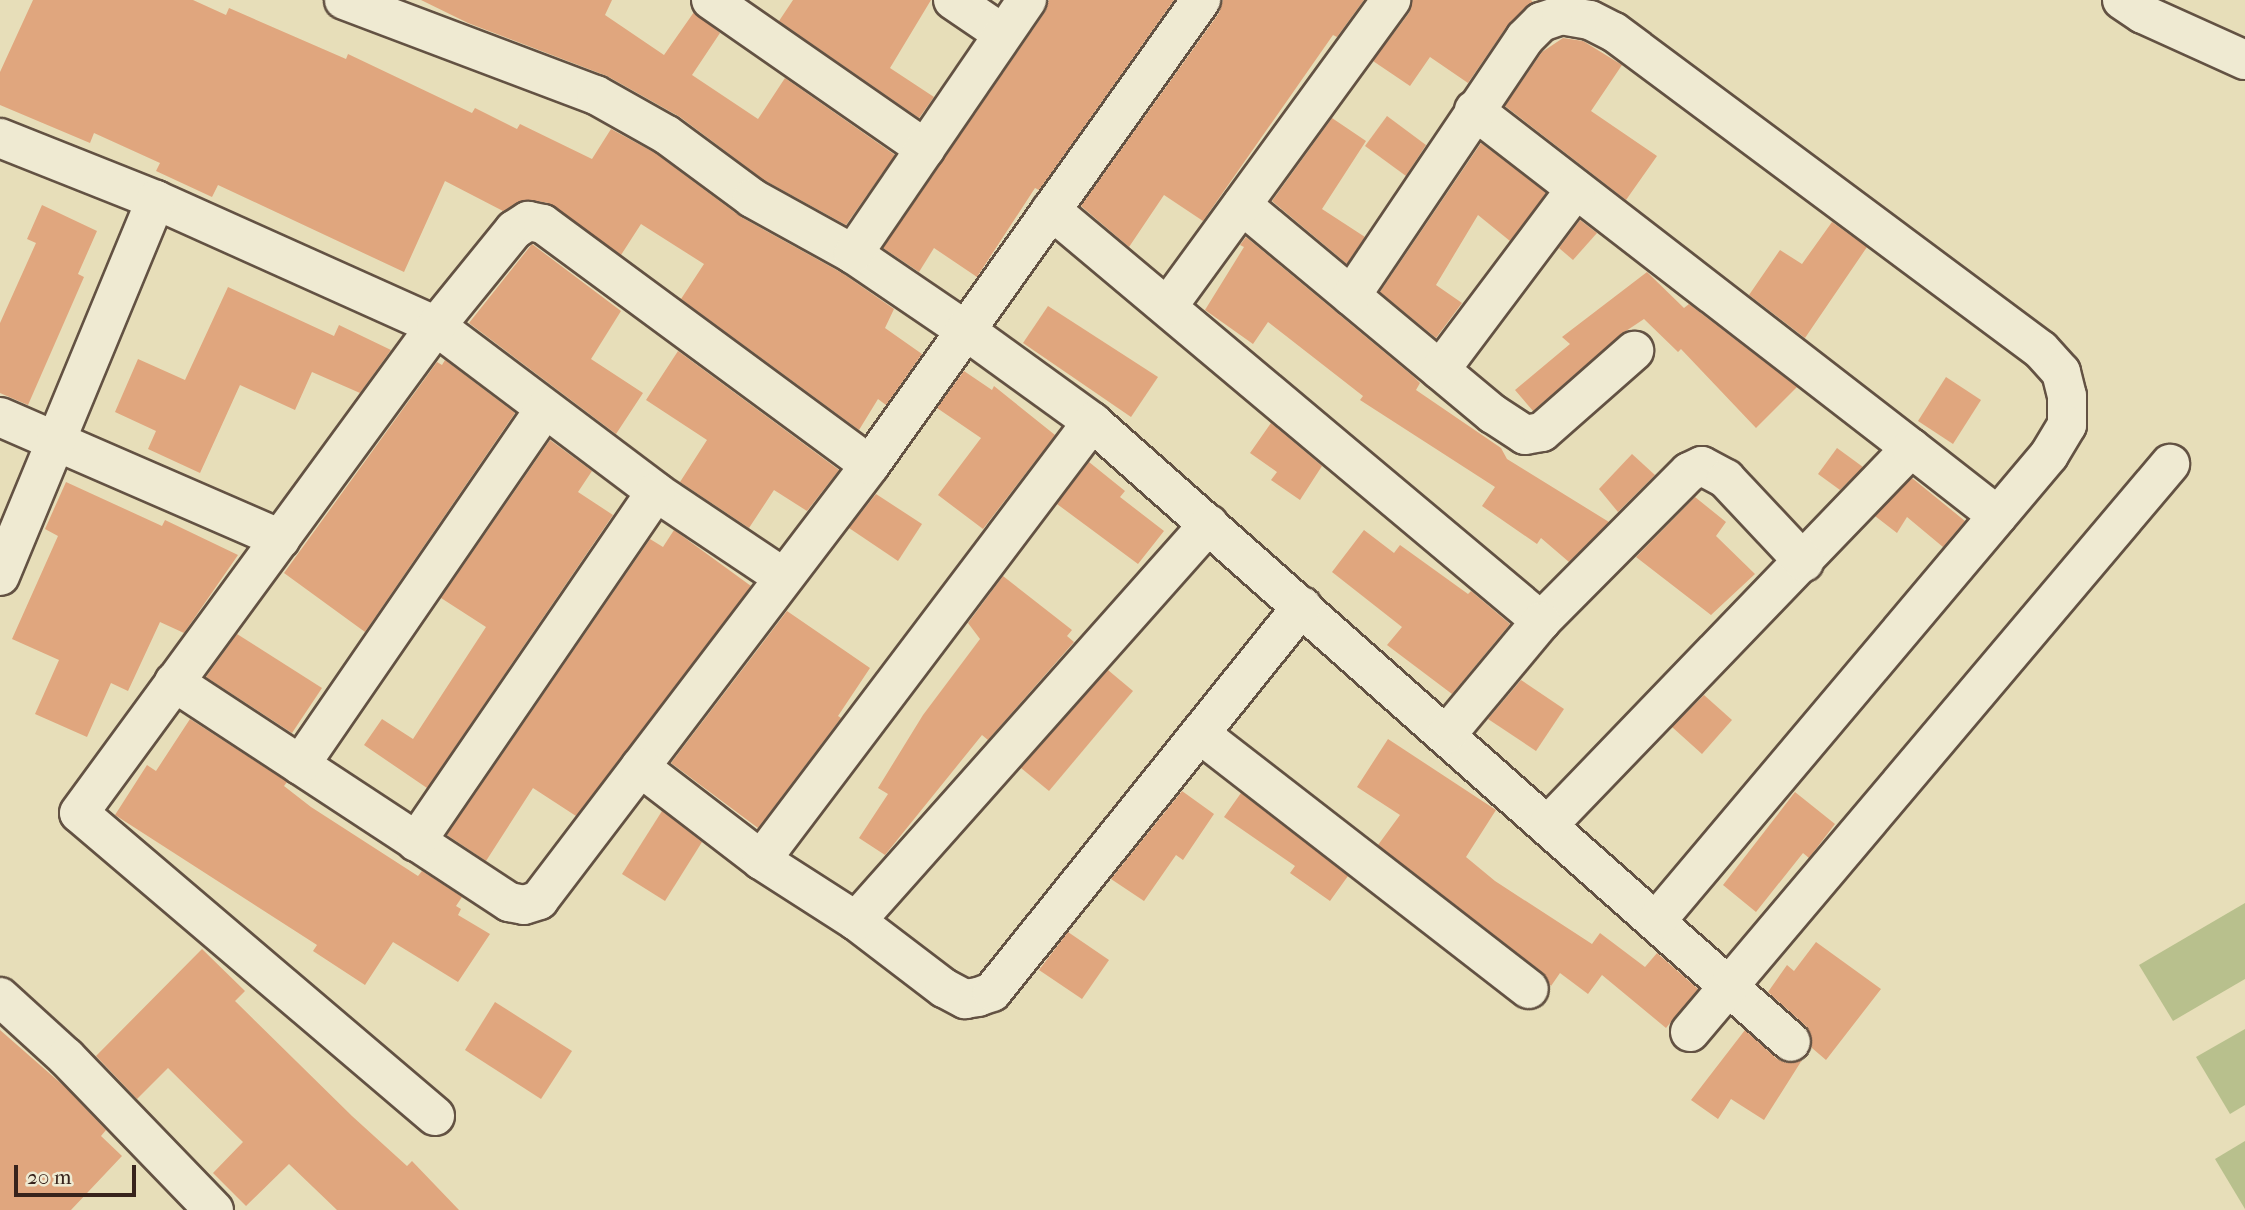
<!DOCTYPE html>
<style>
body{margin:0}
#map{position:relative;width:2245px;height:1210px;overflow:hidden;background:#e7deb9;font-family:"IM FELL French Canon",serif}
div>[style]{position:absolute}
.green>*{inset:0;background:#b8c08d}
.building>*{inset:0;background:#e0a67e}
.roads{filter:drop-shadow(2px 0 #635243) drop-shadow(-2px 0 #635243) drop-shadow(0 2px #635243) drop-shadow(0 -2px #635243)}
.minor>*{height:38px;margin:-19px;padding:0 19px;transform-origin:19px;border-radius:19px;background:#efead2}
span{translate:-50% -50%;white-space:nowrap;text-align:center;line-height:1.15;-webkit-text-stroke:6px #efead2;paint-order:stroke}
.scale{position:absolute;left:14px;top:1165px;width:122px;height:32px;box-sizing:border-box;border:4px solid #37231c;border-top:0;padding-left:9px;font-size:21px;line-height:24px;white-space:nowrap;color:#37231c;-webkit-text-stroke:5px #efead2;paint-order:stroke}
</style>
<div id="map">
<div class="green">
<i style="clip-path:polygon(2245px 903px,2245px 979px,2173px 1021px,2139px 965px)"></i>
<i style="clip-path:polygon(2245px 1029px,2245px 1105px,2230px 1114px,2196px 1057px)"></i>
<i style="clip-path:polygon(2245px 1141px,2245px 1209px,2215px 1159px)"></i>
</div>
<div class="building">
<i style="clip-path:polygon(33px 0,193px 0,226px 15px,229px 8px,346px 59px,348px 54px,472px 113px,475px 108px,517px 129px,520px 124px,592px 159px,611px 129px,655px 153px,741px 217px,842px 273px,894px 309px,885px 328px,922px 354px,886px 405px,878px 399px,859px 430px,681px 299px,704px 264px,641px 224px,621px 255px,548px 203px,531px 200px,503px 211px,445px 181px,404px 272px,218px 185px,212px 197px,156px 171px,160px 163px,94px 133px,90px 143px,0 105px,0 72px)"></i>
<i style="clip-path:polygon(421px 0,612px 0,605px 15px,664px 55px,694px 12px,720px 33px,692px 75px,758px 119px,785px 78px,895px 155px,846px 225px,764px 180px,680px 117px,607px 76px,468px 23px)"></i>
<i style="clip-path:polygon(793px 0,931px 0,890px 68px,934px 97px,919px 118px,779px 21px)"></i>
<i style="clip-path:polygon(1049px 0,1174px 0,1039px 190px,1035px 188px,977px 277px,934px 248px,919px 272px,883px 248px,1045px 12px)"></i>
<i style="clip-path:polygon(1223px 0,1364px 0,1337px 37px,1333px 35px,1203px 221px,1164px 195px,1129px 247px,1081px 206px,1219px 13px)"></i>
<i style="clip-path:polygon(1412px 0,1531px 0,1533px 2px,1507px 26px,1468px 83px,1430px 57px,1410px 86px,1373px 61px,1409px 13px)"></i>
<i style="clip-path:polygon(1563px 38px,1583px 41px,1622px 65px,1591px 111px,1657px 156px,1626px 200px,1505px 106px,1542px 52px)"></i>
<i style="clip-path:polygon(1387px 116px,1426px 145px,1406px 176px,1365px 146px)"></i>
<i style="clip-path:polygon(1332px 118px,1366px 141px,1322px 209px,1365px 237px,1347px 264px,1272px 201px)"></i>
<i style="clip-path:polygon(1481px 143px,1546px 193px,1510px 241px,1478px 215px,1436px 285px,1462px 303px,1436px 338px,1380px 292px)"></i>
<i style="clip-path:polygon(42px 205px,97px 231px,78px 274px,84px 277px,28px 405px,0 393px,0 323px,36px 243px,27px 239px)"></i>
<i style="clip-path:polygon(1580px 220px,1597px 233px,1573px 260px,1559px 248px)"></i>
<i style="clip-path:polygon(1832px 222px,1867px 247px,1805px 338px,1749px 295px,1780px 250px,1802px 264px)"></i>
<i style="clip-path:polygon(1246px 237px,1414px 377px,1420px 383px,1416px 390px,1501px 448px,1507px 459px,1609px 522px,1569px 562px,1541px 538px,1537px 544px,1482px 506px,1495px 487px,1360px 400px,1363px 396px,1268px 322px,1253px 344px,1205px 310px,1244px 247px,1240px 245px)"></i>
<i style="clip-path:polygon(532px 244px,621px 311px,591px 359px,643px 393px,616px 434px,469px 323px)"></i>
<i style="clip-path:polygon(1647px 272px,1684px 308px,1689px 304px,1797px 387px,1756px 428px,1681px 349px,1678px 352px,1644px 319px,1620px 335px,1533px 411px,1515px 390px,1570px 344px,1562px 337px)"></i>
<i style="clip-path:polygon(228px 287px,334px 336px,339px 325px,391px 350px,360px 393px,312px 372px,295px 410px,240px 385px,200px 473px,148px 449px,156px 431px,115px 412px,138px 359px,185px 380px)"></i>
<i style="clip-path:polygon(1048px 306px,1158px 377px,1131px 417px,1023px 343px)"></i>
<i style="clip-path:polygon(678px 351px,839px 470px,807px 511px,774px 490px,749px 528px,680px 482px,707px 440px,646px 400px)"></i>
<i style="clip-path:polygon(445px 360px,515px 413px,365px 632px,284px 573px,437px 362px,442px 365px)"></i>
<i style="clip-path:polygon(964px 371px,992px 390px,994px 386px,1055px 435px,983px 529px,938px 495px,981px 438px,937px 408px)"></i>
<i style="clip-path:polygon(1946px 377px,1981px 400px,1953px 444px,1918px 421px)"></i>
<i style="clip-path:polygon(1271px 423px,1322px 466px,1300px 500px,1271px 480px,1277px 472px,1250px 453px)"></i>
<i style="clip-path:polygon(550px 440px,592px 471px,578px 492px,613px 515px,427px 788px,364px 745px,382px 719px,413px 739px,486px 627px,441px 598px)"></i>
<i style="clip-path:polygon(1837px 448px,1863px 467px,1840px 490px,1818px 474px)"></i>
<i style="clip-path:polygon(1632px 454px,1655px 475px,1618px 512px,1599px 489px)"></i>
<i style="clip-path:polygon(1089px 462px,1125px 491px,1120px 497px,1164px 531px,1138px 564px,1057px 504px)"></i>
<i style="clip-path:polygon(1912px 478px,1965px 521px,1943px 547px,1907px 517px,1897px 533px,1875px 516px)"></i>
<i style="clip-path:polygon(66px 482px,162px 526px,165px 520px,238px 555px,184px 633px,160px 622px,128px 691px,111px 683px,87px 737px,35px 714px,59px 660px,12px 639px,58px 536px,45px 529px)"></i>
<i style="clip-path:polygon(876px 494px,922px 524px,898px 561px,849px 528px)"></i>
<i style="clip-path:polygon(1695px 497px,1726px 522px,1716px 536px,1755px 574px,1711px 615px,1636px 557px)"></i>
<i style="clip-path:polygon(674px 530px,751px 586px,576px 816px,533px 788px,486px 861px,447px 835px,650px 539px,663px 547px)"></i>
<i style="clip-path:polygon(1364px 530px,1394px 553px,1400px 545px,1468px 594px,1471px 591px,1510px 624px,1452px 694px,1387px 645px,1402px 627px,1332px 572px)"></i>
<i style="clip-path:polygon(1003px 576px,1072px 630px,1067px 636px,1074px 642px,988px 740px,982px 735px,885px 855px,859px 838px,888px 794px,878px 788px,923px 715px,980px 639px,968px 623px)"></i>
<i style="clip-path:polygon(787px 611px,870px 668px,838px 716px,841px 718px,758px 828px,671px 763px)"></i>
<i style="clip-path:polygon(237px 634px,322px 688px,292px 733px,206px 677px)"></i>
<i style="clip-path:polygon(1108px 670px,1133px 691px,1049px 791px,1021px 768px)"></i>
<i style="clip-path:polygon(1521px 680px,1564px 709px,1536px 751px,1488px 719px)"></i>
<i style="clip-path:polygon(1704px 695px,1732px 720px,1702px 754px,1672px 727px)"></i>
<i style="clip-path:polygon(190px 719px,287px 782px,284px 786px,311px 807px,418px 876px,422px 871px,462px 897px,456px 906px,461px 909px,458px 915px,490px 934px,458px 982px,393px 942px,365px 985px,313px 951px,317px 945px,115px 815px,147px 765px,156px 771px)"></i>
<i style="clip-path:polygon(1388px 739px,1496px 810px,1466px 857px,1495px 881px,1592px 944px,1600px 933px,1645px 967px,1657px 953px,1698px 989px,1666px 1028px,1602px 975px,1588px 994px,1560px 973px,1551px 986px,1542px 972px,1378px 845px,1400px 815px,1357px 787px)"></i>
<i style="clip-path:polygon(1182px 791px,1214px 814px,1183px 860px,1176px 855px,1144px 901px,1111px 879px)"></i>
<i style="clip-path:polygon(1795px 792px,1835px 824px,1809px 858px,1803px 853px,1756px 912px,1723px 885px)"></i>
<i style="clip-path:polygon(1241px 793px,1348px 876px,1330px 901px,1290px 873px,1295px 866px,1224px 817px)"></i>
<i style="clip-path:polygon(662px 811px,702px 842px,665px 901px,622px 874px)"></i>
<i style="clip-path:polygon(1068px 932px,1109px 960px,1082px 999px,1039px 970px)"></i>
<i style="clip-path:polygon(1816px 942px,1881px 989px,1826px 1060px,1812px 1048px,1806px 1026px,1768px 992px,1787px 965px,1794px 971px)"></i>
<i style="clip-path:polygon(202px 949px,245px 991px,235px 1001px,352px 1116px,407px 1166px,412px 1161px,459px 1210px,337px 1210px,289px 1164px,246px 1206px,213px 1173px,243px 1142px,168px 1068px,137px 1099px,96px 1056px)"></i>
<i style="clip-path:polygon(495px 1002px,572px 1051px,541px 1099px,465px 1050px)"></i>
<i style="clip-path:polygon(0 1030px,65px 1087px,106px 1130px,101px 1136px,122px 1156px,71px 1210px,0 1210px)"></i>
<i style="clip-path:polygon(1745px 1030px,1777px 1059px,1787px 1063px,1802px 1060px,1764px 1120px,1731px 1099px,1718px 1119px,1691px 1100px)"></i>
</div>
<div class="roads">
<div class="minor">
<i style="left:344px;top:0;width:269px;rotate:20.7deg"></i>
<i style="left:596px;top:95px;width:81px;rotate:29.4deg"></i>
<i style="left:667px;top:135px;width:106px;rotate:36.5deg"></i>
<i style="left:752px;top:198px;width:115px;rotate:29deg"></i>
<i style="left:853px;top:254px;width:135px;rotate:34.2deg"></i>
<i style="left:965px;top:330px;width:157px;rotate:35.9deg"></i>
<i style="left:1092px;top:422px;width:934px;rotate:41.57deg"></i>
<i style="left:711px;top:0;width:261px;rotate:34.8deg"></i>
<i style="left:953px;top:0;width:60px;rotate:34.2deg"></i>
<i style="left:2122px;top:0;width:25px;rotate:34deg"></i>
<i style="left:2143px;top:14px;width:112px;rotate:24.3deg"></i>
<i style="left:1474px;top:110px;width:552px;rotate:37.72deg"></i>
<i style="left:1911px;top:448px;width:523px;rotate:133.92deg"></i>
<i style="left:0;top:138px;width:168px;rotate:21.7deg"></i>
<i style="left:156px;top:200px;width:307px;rotate:24.2deg"></i>
<i style="left:436px;top:326px;width:276px;rotate:37deg"></i>
<i style="left:656px;top:492px;width:153px;rotate:33.8deg"></i>
<i style="left:1242px;top:205px;width:327px;rotate:39.8deg"></i>
<i style="left:1493px;top:414px;width:38px;rotate:33deg"></i>
<i style="left:1525px;top:435px;width:17px;rotate:-10deg"></i>
<i style="left:1542px;top:432px;width:123px;rotate:-41.4deg"></i>
<i style="left:1051px;top:210px;width:640px;rotate:39.99deg"></i>
<i style="left:1541px;top:621px;width:210px;rotate:-45.2deg"></i>
<i style="left:1689px;top:472px;width:14px;rotate:-25deg"></i>
<i style="left:1702px;top:466px;width:27px;rotate:28deg"></i>
<i style="left:1726px;top:479px;width:114px;rotate:46.8deg"></i>
<i style="left:853px;top:254px;width:308px;rotate:-55.6deg"></i>
<i style="left:1351px;top:296px;width:311px;rotate:-56deg"></i>
<i style="left:1525px;top:38px;width:23px;rotate:-45deg"></i>
<i style="left:1541px;top:22px;width:21px;rotate:-19deg"></i>
<i style="left:1561px;top:15px;width:29px;rotate:10deg"></i>
<i style="left:1590px;top:20px;width:27px;rotate:27deg"></i>
<i style="left:1614px;top:32px;width:532px;rotate:36.68deg"></i>
<i style="left:2041px;top:350px;width:30px;rotate:48deg"></i>
<i style="left:2061px;top:372px;width:25px;rotate:76deg"></i>
<i style="left:2067px;top:396px;width:29px;rotate:90deg"></i>
<i style="left:2067px;top:425px;width:35px;rotate:121deg"></i>
<i style="left:2049px;top:455px;width:608px;rotate:130.13deg"></i>
<i style="left:1168px;top:306px;width:379px;rotate:-53.9deg"></i>
<i style="left:1440px;top:370px;width:226px;rotate:-53.1deg"></i>
<i style="left:0;top:417px;width:306px;rotate:23.5deg"></i>
<i style="left:1911px;top:448px;width:110px;rotate:38deg"></i>
<i style="left:0;top:576px;width:407px;rotate:-67.5deg"></i>
<i style="left:174px;top:682px;width:401px;rotate:33.3deg"></i>
<i style="left:509px;top:902px;width:15px;rotate:11deg"></i>
<i style="left:524px;top:905px;width:16px;rotate:-18deg"></i>
<i style="left:539px;top:900px;width:547px;rotate:-52.73deg"></i>
<i style="left:870px;top:465px;width:571px;rotate:-54.56deg"></i>
<i style="left:1200px;top:734px;width:416px;rotate:37.8deg"></i>
<i style="left:1447px;top:734px;width:147px;rotate:-50.2deg"></i>
<i style="left:300px;top:765px;width:431px;rotate:-55.5deg"></i>
<i style="left:640px;top:767px;width:153px;rotate:37.5deg"></i>
<i style="left:761px;top:860px;width:113px;rotate:32.7deg"></i>
<i style="left:856px;top:921px;width:111px;rotate:37.3deg"></i>
<i style="left:944px;top:988px;width:24px;rotate:28deg"></i>
<i style="left:965px;top:999px;width:13px;rotate:-9deg"></i>
<i style="left:978px;top:997px;width:15px;rotate:-20deg"></i>
<i style="left:992px;top:992px;width:495px;rotate:-51.2deg"></i>
<i style="left:416px;top:842px;width:424px;rotate:-55.6deg"></i>
<i style="left:761px;top:860px;width:549px;rotate:-52.92deg"></i>
<i style="left:856px;top:921px;width:531px;rotate:-48.36deg"></i>
<i style="left:0;top:997px;width:89px;rotate:42.3deg"></i>
<i style="left:66px;top:1057px;width:213px;rotate:46deg"></i>
<i style="left:1690px;top:1032px;width:744px;rotate:-49.8deg"></i>
<i style="left:435px;top:1116px;width:467px;rotate:-139.6deg"></i>
<i style="left:79px;top:813px;width:604px;rotate:-53.76deg"></i>
<i style="left:436px;top:326px;width:124px;rotate:-50.9deg"></i>
<i style="left:514px;top:230px;width:17px;rotate:-33deg"></i>
<i style="left:528px;top:221px;width:15px;rotate:11deg"></i>
<i style="left:543px;top:224px;width:406px;rotate:36.4deg"></i>
</div>
</div>
<div class="scale">20 m</div>
</div>
